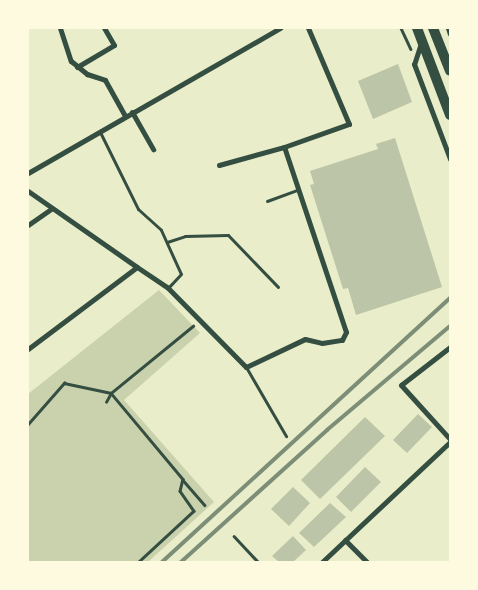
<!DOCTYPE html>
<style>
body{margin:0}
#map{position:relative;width:478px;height:590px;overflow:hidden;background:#e9edc9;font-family:"Work Sans",sans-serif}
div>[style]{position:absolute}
.green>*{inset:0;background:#cad2ad}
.building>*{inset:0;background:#bcc5a7}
.path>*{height:2.5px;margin:-1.25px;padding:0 1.25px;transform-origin:1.25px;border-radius:1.25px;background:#344e41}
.service>*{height:3px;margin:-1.5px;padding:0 1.5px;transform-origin:1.5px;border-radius:1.5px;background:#344e41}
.minor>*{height:5px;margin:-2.5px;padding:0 2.5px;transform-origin:2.5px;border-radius:2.5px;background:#344e41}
.trunk>*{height:10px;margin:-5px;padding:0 5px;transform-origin:5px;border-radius:5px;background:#344e41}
.rail>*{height:4px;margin:-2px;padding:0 2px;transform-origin:2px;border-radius:2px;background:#7c8e77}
span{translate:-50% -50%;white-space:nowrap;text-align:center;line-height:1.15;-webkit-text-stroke:5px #fefae0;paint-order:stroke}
.frame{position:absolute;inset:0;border:29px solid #fefae0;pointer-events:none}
</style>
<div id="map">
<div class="green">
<i style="clip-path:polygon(159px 290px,200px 333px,124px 400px,214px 502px,148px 562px,28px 562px,28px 394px)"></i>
</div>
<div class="building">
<i style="clip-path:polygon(398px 64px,412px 102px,373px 119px,358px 81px)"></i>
<i style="clip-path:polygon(395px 138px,442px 287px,356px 315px,348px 288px,343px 289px,310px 185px,314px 184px,310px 171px,378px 149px,376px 144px)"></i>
<i style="clip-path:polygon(418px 414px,432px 427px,407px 453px,393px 440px)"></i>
<i style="clip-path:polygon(365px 417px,385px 436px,320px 499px,301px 480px)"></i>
<i style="clip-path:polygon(365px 467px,381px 482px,351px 512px,336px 497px)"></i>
<i style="clip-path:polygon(293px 487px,310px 503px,289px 526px,271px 509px)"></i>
<i style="clip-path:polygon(330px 503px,346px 517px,314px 547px,299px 533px)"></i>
<i style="clip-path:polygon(293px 536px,306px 550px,293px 562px,279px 562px,272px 556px)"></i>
</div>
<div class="path">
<i style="left:401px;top:28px;width:23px;rotate:65deg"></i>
<i style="left:106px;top:402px;width:10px;rotate:-61deg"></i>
<i style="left:111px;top:393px;width:106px;rotate:-39.3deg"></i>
<i style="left:28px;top:424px;width:55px;rotate:-48.7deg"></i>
<i style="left:64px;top:383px;width:48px;rotate:12deg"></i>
<i style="left:111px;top:393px;width:112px;rotate:50.1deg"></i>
<i style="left:183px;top:479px;width:12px;rotate:104deg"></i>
<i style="left:180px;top:491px;width:24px;rotate:55deg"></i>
<i style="left:194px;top:511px;width:75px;rotate:137.2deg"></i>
<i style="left:183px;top:480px;width:33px;rotate:49deg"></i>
<i style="left:234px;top:536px;width:35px;rotate:47deg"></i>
</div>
<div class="service">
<i style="left:100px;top:132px;width:86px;rotate:63.7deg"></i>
<i style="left:138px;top:209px;width:31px;rotate:42deg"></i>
<i style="left:161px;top:230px;width:48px;rotate:65.6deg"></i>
<i style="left:181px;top:274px;width:19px;rotate:133deg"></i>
<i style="left:267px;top:201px;width:33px;rotate:-20deg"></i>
<i style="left:167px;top:242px;width:19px;rotate:-18deg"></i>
<i style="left:185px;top:236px;width:43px;rotate:-1.3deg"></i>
<i style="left:228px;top:235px;width:72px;rotate:46.1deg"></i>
<i style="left:246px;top:367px;width:80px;rotate:59.9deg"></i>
</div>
<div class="minor">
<i style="left:60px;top:28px;width:35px;rotate:72deg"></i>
<i style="left:71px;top:61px;width:21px;rotate:39deg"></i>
<i style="left:87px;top:74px;width:19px;rotate:18deg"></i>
<i style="left:105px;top:80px;width:41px;rotate:60.9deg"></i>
<i style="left:448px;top:28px;width:6px;rotate:72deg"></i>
<i style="left:421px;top:43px;width:22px;rotate:108deg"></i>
<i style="left:414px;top:64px;width:102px;rotate:69.2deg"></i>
<i style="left:77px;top:67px;width:43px;rotate:-30.7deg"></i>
<i style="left:114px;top:45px;width:20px;rotate:-120deg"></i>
<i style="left:132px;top:112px;width:43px;rotate:60.4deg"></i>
<i style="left:219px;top:165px;width:67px;rotate:-15.5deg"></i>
<i style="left:28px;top:173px;width:291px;rotate:-29.9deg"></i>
<i style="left:28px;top:191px;width:133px;rotate:34.9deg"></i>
<i style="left:28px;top:225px;width:28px;rotate:-35deg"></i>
<i style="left:450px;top:347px;width:62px;rotate:142.2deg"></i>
<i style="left:401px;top:385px;width:73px;rotate:47.8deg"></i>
<i style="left:28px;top:349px;width:136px;rotate:-37deg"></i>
<i style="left:137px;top:267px;width:37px;rotate:34deg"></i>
<i style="left:168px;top:288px;width:111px;rotate:45.4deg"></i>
<i style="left:246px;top:367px;width:65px;rotate:-25.4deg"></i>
<i style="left:305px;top:339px;width:17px;rotate:13deg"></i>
<i style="left:322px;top:343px;width:20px;rotate:-9deg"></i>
<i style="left:342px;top:340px;width:9px;rotate:-63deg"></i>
<i style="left:346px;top:332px;width:195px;rotate:-108.5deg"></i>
<i style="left:284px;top:147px;width:69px;rotate:-19.5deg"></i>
<i style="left:349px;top:124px;width:104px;rotate:-113.1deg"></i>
<i style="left:345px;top:540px;width:31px;rotate:45deg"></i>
<i style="left:322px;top:562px;width:175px;rotate:-43.2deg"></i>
</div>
<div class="trunk">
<i style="left:417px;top:28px;width:93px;rotate:69.2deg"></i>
<i style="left:433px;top:28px;width:46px;rotate:68.4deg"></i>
</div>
<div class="rail">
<i style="left:162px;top:562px;width:391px;rotate:-42.5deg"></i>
<i style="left:181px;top:562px;width:197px;rotate:-42.1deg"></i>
<i style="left:327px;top:430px;width:161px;rotate:-40.2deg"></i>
</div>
<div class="frame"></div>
</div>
